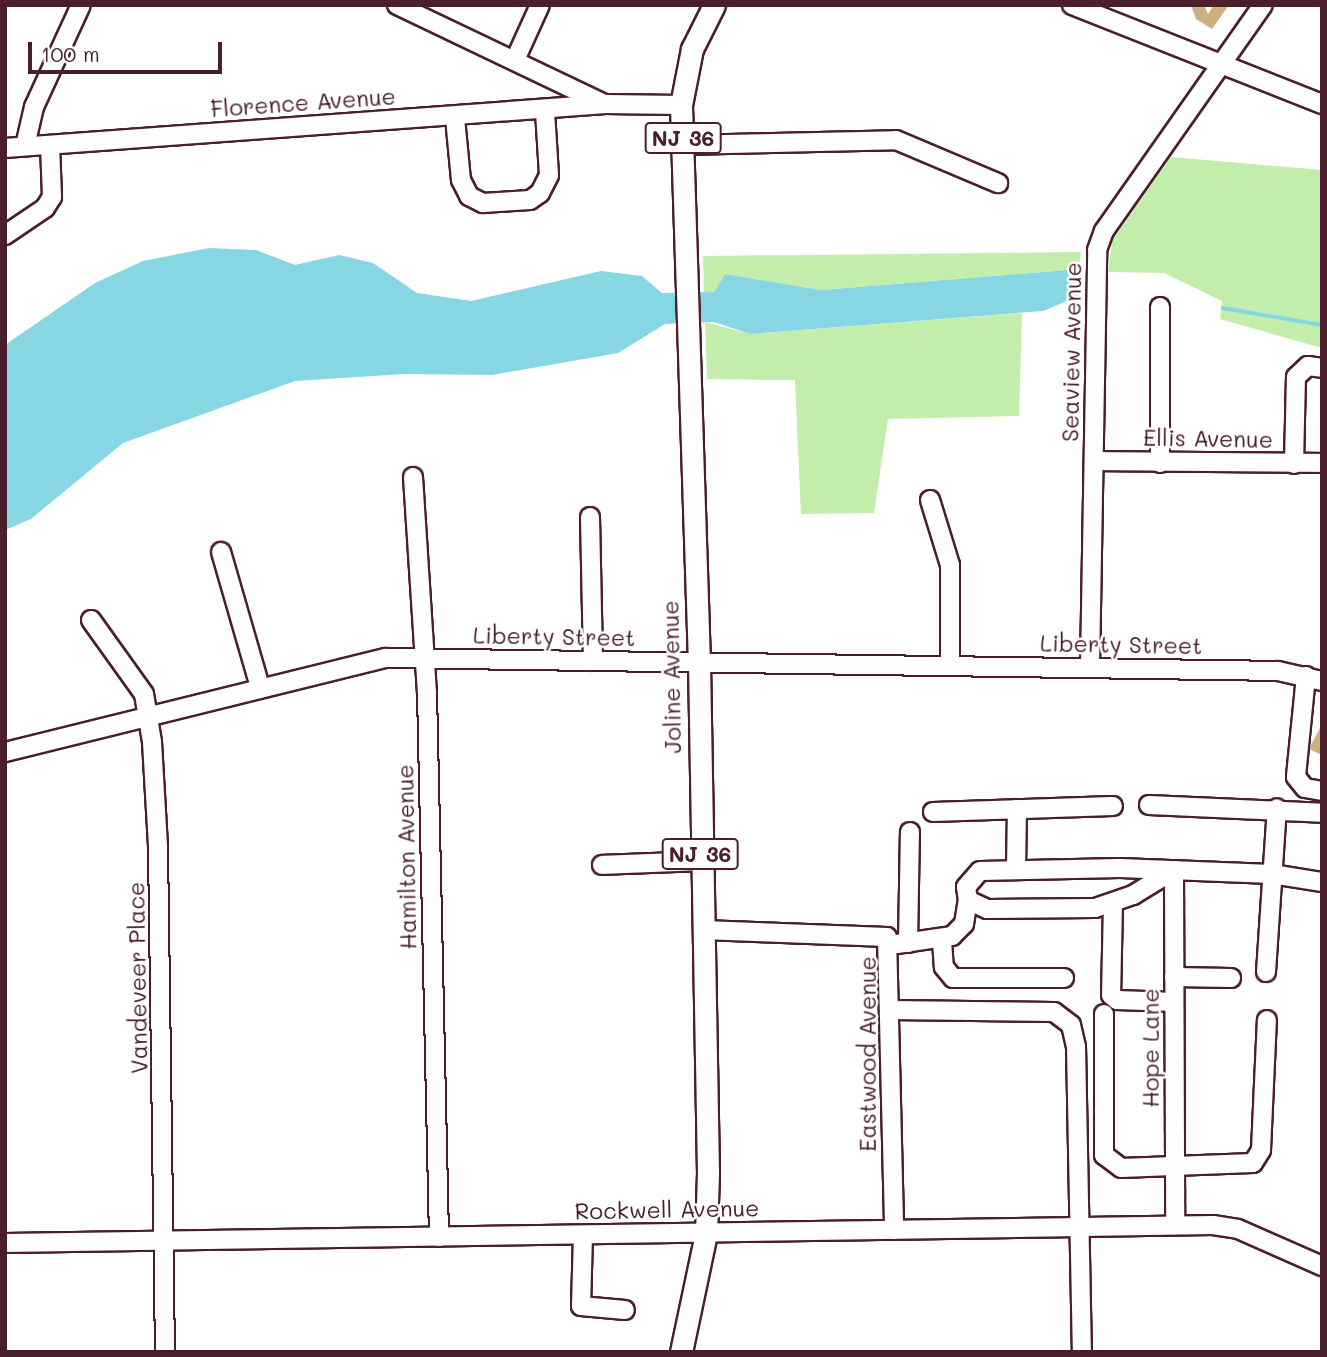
<!DOCTYPE html>
<style>
body{margin:0}
#map{position:relative;width:1327px;height:1357px;overflow:hidden;background:#fff;font-family:Mali,sans-serif}
div>[style]{position:absolute}
.green>*{inset:0;background:#c2edaa}
.water>*{inset:0;background:#87d6e3}
.stream>*{height:3.5px;margin:-1.75px;padding:0 1.75px;transform-origin:1.75px;border-radius:1.75px;background:#87d6e3}
.building>*{inset:0;background:#cdb082}
.roads{filter:drop-shadow(2px 0 #4a1f2b) drop-shadow(-2px 0 #4a1f2b) drop-shadow(0 2px #4a1f2b) drop-shadow(0 -2px #4a1f2b)}
.minor>*{height:18px;margin:-9px;padding:0 9px;transform-origin:9px;border-radius:9px;background:#fff}
.major>*{height:21px;margin:-10.5px;padding:0 10.5px;transform-origin:10.5px;border-radius:10.5px;background:#fff}
span{translate:-50% -50%;white-space:nowrap;text-align:center;line-height:1.15;-webkit-text-stroke:5px #fff;paint-order:stroke}
.shield-label span{padding:2px 5px;background:#fff;border:2px solid;border-radius:5px;-webkit-text-stroke-width:0}
.shield-label{font-size:21px;color:#4a1f2b;font-weight:700}
.street-label{font-size:23px;color:#4a1f2b}
.frame{position:absolute;inset:0;border:7px solid #4a1f2b;pointer-events:none}
.scale{position:absolute;left:28px;top:42px;width:194px;height:32px;box-sizing:border-box;border:4px solid #4a1f2b;border-top:0;padding-left:9px;font-size:21px;line-height:24px;white-space:nowrap;color:#4a1f2b;-webkit-text-stroke:5px #fff;paint-order:stroke}
</style>
<div id="map">
<div class="green">
<i style="clip-path:polygon(1171px 157px,1322px 170px,1322px 348px,1220px 319px,1222px 301px,1164px 273px,1108px 272px,1112px 241px)"></i>
<i style="clip-path:polygon(1081px 252px,1079px 269px,821px 290px,725px 274px,714px 292px,704px 292px,703px 256px)"></i>
<i style="clip-path:polygon(1022px 313px,1019px 416px,888px 419px,874px 513px,801px 514px,795px 380px,707px 379px,705px 322px,750px 334px)"></i>
</div>
<div class="water">
<i style="clip-path:polygon(209px 248px,256px 250px,295px 265px,339px 255px,373px 263px,417px 293px,471px 301px,601px 271px,642px 276px,662px 293px,714px 292px,725px 274px,821px 290px,1079px 269px,1079px 296px,1043px 311px,750px 334px,714px 322px,665px 324px,618px 353px,492px 375px,405px 374px,295px 381px,123px 443px,31px 519px,5px 530px,5px 345px,95px 283px,143px 261px)"></i>
</div>
<div class="stream">
<i style="left:1223px;top:308px;width:100px;rotate:9.7deg"></i>
</div>
<div class="building">
<i style="clip-path:polygon(1191px 5px,1204px 5px,1208px 14px,1214px 5px,1229px 5px,1212px 29px,1196px 19px)"></i>
<i style="clip-path:polygon(1322px 724px,1322px 755px,1309px 749px)"></i>
</div>
<div class="roads">
<div class="minor">
<i style="left:397px;top:5px;width:230px;rotate:25.5deg"></i>
<i style="left:1072px;top:5px;width:269px;rotate:21.6deg"></i>
<i style="left:515px;top:60px;width:60px;rotate:-65.6deg"></i>
<i style="left:455px;top:118px;width:62px;rotate:84.5deg"></i>
<i style="left:461px;top:180px;width:18px;rotate:63deg"></i>
<i style="left:469px;top:196px;width:16px;rotate:27deg"></i>
<i style="left:483px;top:203px;width:47px;rotate:-3.7deg"></i>
<i style="left:530px;top:200px;width:12px;rotate:-35deg"></i>
<i style="left:540px;top:193px;width:20px;rotate:-63deg"></i>
<i style="left:549px;top:175px;width:63px;rotate:-93.6deg"></i>
<i style="left:683px;top:145px;width:213px;rotate:-1.3deg"></i>
<i style="left:896px;top:140px;width:111px;rotate:22.9deg"></i>
<i style="left:25px;top:146px;width:40px;rotate:-77deg"></i>
<i style="left:34px;top:107px;width:112px;rotate:-65.3deg"></i>
<i style="left:5px;top:148px;width:602px;rotate:-4.19deg"></i>
<i style="left:605px;top:104px;width:76px;rotate:0.8deg"></i>
<i style="left:5px;top:235px;width:48px;rotate:-34deg"></i>
<i style="left:45px;top:208px;width:13px;rotate:-58deg"></i>
<i style="left:52px;top:197px;width:52px;rotate:-92.2deg"></i>
<i style="left:1160px;top:307px;width:156px;rotate:90deg"></i>
<i style="left:1094px;top:461px;width:228px;rotate:0.5deg"></i>
<i style="left:1294px;top:464px;width:87px;rotate:-88.7deg"></i>
<i style="left:1296px;top:377px;width:16px;rotate:-43deg"></i>
<i style="left:1308px;top:366px;width:14px;rotate:8deg"></i>
<i style="left:413px;top:477px;width:215px;rotate:86.3deg"></i>
<i style="left:427px;top:692px;width:545px;rotate:88.74deg"></i>
<i style="left:930px;top:500px;width:68px;rotate:72.9deg"></i>
<i style="left:950px;top:565px;width:101px;rotate:90deg"></i>
<i style="left:590px;top:517px;width:144px;rotate:88.8deg"></i>
<i style="left:221px;top:552px;width:141px;rotate:73.9deg"></i>
<i style="left:91px;top:620px;width:91px;rotate:54.4deg"></i>
<i style="left:144px;top:694px;width:49px;rotate:80.5deg"></i>
<i style="left:152px;top:742px;width:105px;rotate:86.7deg"></i>
<i style="left:158px;top:847px;width:505px;rotate:89.21deg"></i>
<i style="left:1090px;top:667px;width:417px;rotate:-89deg"></i>
<i style="left:1097px;top:250px;width:20px;rotate:-70deg"></i>
<i style="left:1104px;top:231px;width:276px;rotate:-54.9deg"></i>
<i style="left:1306px;top:676px;width:101px;rotate:95.7deg"></i>
<i style="left:1296px;top:777px;width:14px;rotate:51deg"></i>
<i style="left:1305px;top:788px;width:17px;rotate:10deg"></i>
<i style="left:5px;top:752px;width:392px;rotate:-13.9deg"></i>
<i style="left:386px;top:658px;width:892px;rotate:0.83deg"></i>
<i style="left:1278px;top:671px;width:45px;rotate:12.8deg"></i>
<i style="left:1149px;top:805px;width:173px;rotate:2.6deg"></i>
<i style="left:933px;top:812px;width:180px;rotate:-1.9deg"></i>
<i style="left:602px;top:865px;width:98px;rotate:-2.3deg"></i>
<i style="left:1016px;top:870px;width:61px;rotate:-89.1deg"></i>
<i style="left:1174px;top:870px;width:48px;rotate:148.6deg"></i>
<i style="left:1133px;top:895px;width:40px;rotate:161.1deg"></i>
<i style="left:1095px;top:908px;width:108px;rotate:179.5deg"></i>
<i style="left:987px;top:909px;width:21px;rotate:-155deg"></i>
<i style="left:968px;top:900px;width:13px;rotate:-99deg"></i>
<i style="left:966px;top:887px;width:21px;rotate:-49deg"></i>
<i style="left:980px;top:871px;width:140px;rotate:-1.2deg"></i>
<i style="left:1120px;top:868px;width:152px;rotate:2.3deg"></i>
<i style="left:1272px;top:874px;width:51px;rotate:9.1deg"></i>
<i style="left:1174px;top:870px;width:355px;rotate:89.8deg"></i>
<i style="left:1113px;top:903px;width:92px;rotate:91.2deg"></i>
<i style="left:1111px;top:995px;width:8px;rotate:40deg"></i>
<i style="left:1117px;top:1000px;width:57px;rotate:2deg"></i>
<i style="left:703px;top:930px;width:184px;rotate:2.2deg"></i>
<i style="left:887px;top:937px;width:293px;rotate:88.6deg"></i>
<i style="left:942px;top:941px;width:26px;rotate:86deg"></i>
<i style="left:944px;top:967px;width:14px;rotate:51deg"></i>
<i style="left:953px;top:978px;width:111px"></i>
<i style="left:908px;top:943px;width:111px;rotate:-89deg"></i>
<i style="left:897px;top:944px;width:56px;rotate:-8.3deg"></i>
<i style="left:952px;top:936px;width:17px;rotate:-45deg"></i>
<i style="left:964px;top:924px;width:24px;rotate:-81deg"></i>
<i style="left:1266px;top:972px;width:164px;rotate:-86.2deg"></i>
<i style="left:1174px;top:977px;width:57px;rotate:1deg"></i>
<i style="left:890px;top:1010px;width:164px;rotate:0.7deg"></i>
<i style="left:1054px;top:1012px;width:21px;rotate:37deg"></i>
<i style="left:1071px;top:1025px;width:22px;rotate:77deg"></i>
<i style="left:1076px;top:1046px;width:306px;rotate:88.9deg"></i>
<i style="left:1104px;top:1014px;width:141px;rotate:90deg"></i>
<i style="left:1104px;top:1155px;width:21px;rotate:37deg"></i>
<i style="left:1121px;top:1168px;width:132px;rotate:-2.2deg"></i>
<i style="left:1253px;top:1163px;width:15px;rotate:-58deg"></i>
<i style="left:1261px;top:1150px;width:130px;rotate:-87.4deg"></i>
<i style="left:583px;top:1235px;width:71px;rotate:91.6deg"></i>
<i style="left:581px;top:1306px;width:44px;rotate:5.2deg"></i>
<i style="left:5px;top:1243px;width:1208px;rotate:-0.85deg"></i>
<i style="left:1213px;top:1225px;width:25px;rotate:9deg"></i>
<i style="left:1238px;top:1229px;width:92px;rotate:23.8deg"></i>
</div>
<div class="major">
<i style="left:681px;top:1352px;width:122px;rotate:-78.1deg"></i>
<i style="left:706px;top:1233px;width:60px;rotate:-88.1deg"></i>
<i style="left:708px;top:1173px;width:510px;rotate:-91.01deg"></i>
<i style="left:699px;top:663px;width:558px;rotate:-91.85deg"></i>
<i style="left:681px;top:105px;width:57px;rotate:-78.9deg"></i>
<i style="left:692px;top:49px;width:49px;rotate:-63.4deg"></i>
</div>
</div>
<div class="shield-label">
<span style="left:683px;top:138px">NJ 36</span>
<span style="left:700px;top:854px">NJ 36</span>
</div>
<div class="street-label">
<span style="left:303px;top:102px;rotate:-4deg">Florence Avenue</span>
<span style="left:1071px;top:352px;rotate:-89deg">Seaview Avenue</span>
<span style="left:1208px;top:438px;rotate:1deg">Ellis Avenue</span>
<span style="left:554px;top:636px;rotate:1deg">Liberty Street</span>
<span style="left:1121px;top:644px;rotate:1deg">Liberty Street</span>
<span style="left:671px;top:677px;rotate:-91deg">Joline Avenue</span>
<span style="left:406px;top:857px;rotate:-91deg">Hamilton Avenue</span>
<span style="left:137px;top:978px;rotate:-91deg">Vandeveer Place</span>
<span style="left:1150px;top:1048px;rotate:-90deg">Hope Lane</span>
<span style="left:867px;top:1054px;rotate:-90deg">Eastwood Avenue</span>
<span style="left:667px;top:1209px;rotate:-1deg">Rockwell Avenue</span>
</div>
<div class="frame"></div>
<div class="scale">100 m</div>
</div>
